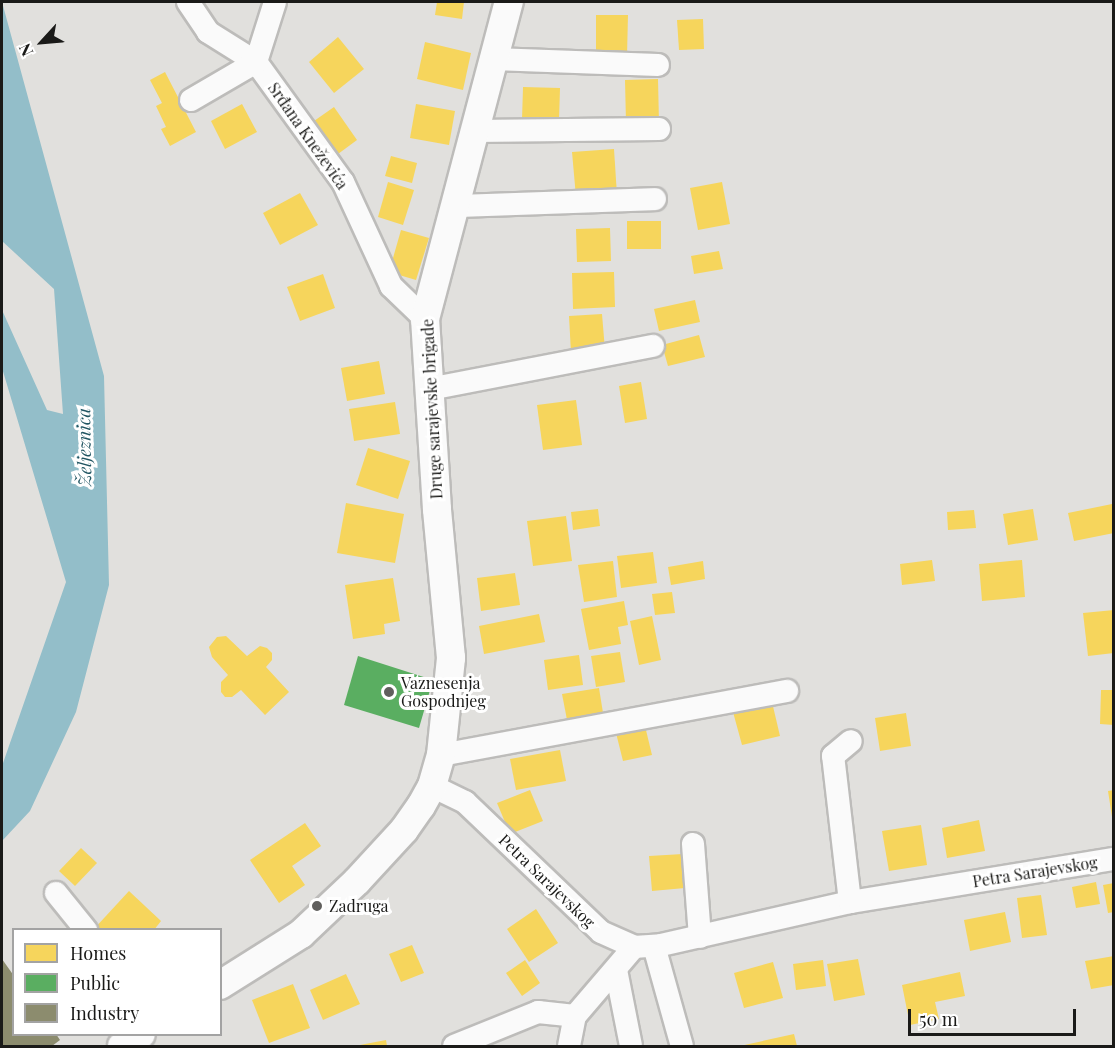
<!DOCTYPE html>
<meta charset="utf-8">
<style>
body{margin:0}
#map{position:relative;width:1115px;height:1048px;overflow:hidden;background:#e1e0dd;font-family:"Playfair Display",serif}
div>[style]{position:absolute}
.water>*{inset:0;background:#93bec9}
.homes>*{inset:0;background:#f6d55c}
.public>*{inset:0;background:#5aae61}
.industry>*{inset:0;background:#8c8c6e}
.roads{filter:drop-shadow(2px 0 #bdbcba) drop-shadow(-2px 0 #bdbcba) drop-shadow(0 2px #bdbcba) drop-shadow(0 -2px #bdbcba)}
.minor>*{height:22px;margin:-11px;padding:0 11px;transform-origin:11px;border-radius:11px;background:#fafafa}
.major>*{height:28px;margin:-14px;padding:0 14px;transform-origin:14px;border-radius:14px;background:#fafafa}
.dots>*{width:16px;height:16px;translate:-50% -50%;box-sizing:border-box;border:3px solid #fff;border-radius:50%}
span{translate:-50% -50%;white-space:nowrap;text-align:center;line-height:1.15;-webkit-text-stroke:6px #fff;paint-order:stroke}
.street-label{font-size:16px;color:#1a1a18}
.poi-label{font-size:16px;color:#1a1a18}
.left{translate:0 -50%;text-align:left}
.water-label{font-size:18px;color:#215562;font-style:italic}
.frame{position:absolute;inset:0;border:3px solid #1a1a18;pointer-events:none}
.legend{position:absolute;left:12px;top:928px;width:210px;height:108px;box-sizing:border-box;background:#fff;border:2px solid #a3a3a3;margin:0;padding:8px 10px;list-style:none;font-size:18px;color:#1a1a18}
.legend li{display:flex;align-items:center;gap:12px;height:30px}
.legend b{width:30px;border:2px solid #a3a3a3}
.north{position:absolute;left:12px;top:12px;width:60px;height:60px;-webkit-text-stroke:4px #fff;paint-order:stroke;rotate:244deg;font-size:16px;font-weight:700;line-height:24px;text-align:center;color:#1a1a18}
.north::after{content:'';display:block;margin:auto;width:21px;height:27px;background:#1a1a18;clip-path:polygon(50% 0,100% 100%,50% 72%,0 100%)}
.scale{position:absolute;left:908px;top:1009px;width:168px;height:27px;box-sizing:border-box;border:3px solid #1a1a18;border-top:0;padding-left:8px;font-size:18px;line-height:21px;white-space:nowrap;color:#1a1a18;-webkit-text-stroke:4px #fff;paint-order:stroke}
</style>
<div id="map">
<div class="water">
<i style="clip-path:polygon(2px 2px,104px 376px,109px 585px,76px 712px,30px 811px,2px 841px,2px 766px,66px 582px,2px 368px,2px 310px,47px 410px,63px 414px,54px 289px,2px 241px)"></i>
</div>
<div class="homes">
<i style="clip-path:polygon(437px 2px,464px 2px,462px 19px,435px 15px)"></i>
<i style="clip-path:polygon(596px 15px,628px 15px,627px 56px,596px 56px)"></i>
<i style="clip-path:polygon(703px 19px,704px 49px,679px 50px,677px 20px)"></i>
<i style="clip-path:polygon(338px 37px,364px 69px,334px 93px,309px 62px)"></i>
<i style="clip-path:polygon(425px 42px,471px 53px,463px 90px,417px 79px)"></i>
<i style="clip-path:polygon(165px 72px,196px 132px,170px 146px,161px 129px,166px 127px,156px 106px,162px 103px,150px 80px)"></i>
<i style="clip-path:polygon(658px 79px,659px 123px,626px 123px,625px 80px)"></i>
<i style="clip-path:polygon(523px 87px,560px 88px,559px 121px,522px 120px)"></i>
<i style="clip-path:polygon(242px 104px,257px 132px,225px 149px,211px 121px)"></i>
<i style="clip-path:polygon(416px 104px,455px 111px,449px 145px,410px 138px)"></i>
<i style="clip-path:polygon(334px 107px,357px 140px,338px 154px,314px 121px)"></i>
<i style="clip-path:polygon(614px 149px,617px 195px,576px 197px,572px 152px)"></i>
<i style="clip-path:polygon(391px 156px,417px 163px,412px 183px,385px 176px)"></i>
<i style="clip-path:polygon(388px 182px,414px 190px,403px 225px,378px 217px)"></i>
<i style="clip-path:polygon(722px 182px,730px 224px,698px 230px,690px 188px)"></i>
<i style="clip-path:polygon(300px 193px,318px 225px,280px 245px,263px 213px)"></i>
<i style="clip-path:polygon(627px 221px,661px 221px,661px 249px,627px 249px)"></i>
<i style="clip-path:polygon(610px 228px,611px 261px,577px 262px,576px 229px)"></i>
<i style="clip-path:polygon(401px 230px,429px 238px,416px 280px,389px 272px)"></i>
<i style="clip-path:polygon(719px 251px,723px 269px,694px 274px,691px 256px)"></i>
<i style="clip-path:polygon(614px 272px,615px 307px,573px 309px,572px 273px)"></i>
<i style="clip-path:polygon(323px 274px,335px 308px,300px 321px,287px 287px)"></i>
<i style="clip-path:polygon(695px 300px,700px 322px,659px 331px,654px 309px)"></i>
<i style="clip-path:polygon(602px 314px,605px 350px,571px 353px,569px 316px)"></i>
<i style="clip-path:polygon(699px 335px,705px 357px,668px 366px,662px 345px)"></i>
<i style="clip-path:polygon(379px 361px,385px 394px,347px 401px,341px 368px)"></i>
<i style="clip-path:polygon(641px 382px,647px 419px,625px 423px,619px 386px)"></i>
<i style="clip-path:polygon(576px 400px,582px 445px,543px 450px,537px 405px)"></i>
<i style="clip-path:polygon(395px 402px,400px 434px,354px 441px,349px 409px)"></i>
<i style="clip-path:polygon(368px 448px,410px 461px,398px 499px,356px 485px)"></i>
<i style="clip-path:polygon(346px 503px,404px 514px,395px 563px,337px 553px)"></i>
<i style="clip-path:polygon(1112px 504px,1114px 533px,1074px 541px,1068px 513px)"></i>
<i style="clip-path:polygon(598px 509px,600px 526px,573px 530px,571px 512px)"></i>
<i style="clip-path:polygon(1033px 509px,1038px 540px,1008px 545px,1003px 514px)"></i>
<i style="clip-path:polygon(974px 510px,976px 528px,948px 530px,947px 512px)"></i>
<i style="clip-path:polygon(566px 516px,572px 561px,533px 566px,527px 521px)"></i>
<i style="clip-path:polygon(653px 552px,657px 583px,621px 588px,617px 556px)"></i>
<i style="clip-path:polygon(932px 560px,935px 581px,902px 585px,900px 564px)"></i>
<i style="clip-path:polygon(1022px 560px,1025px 597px,982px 601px,979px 564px)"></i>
<i style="clip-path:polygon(613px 561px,617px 597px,584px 602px,578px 565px)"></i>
<i style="clip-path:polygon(703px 561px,705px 579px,671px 585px,668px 567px)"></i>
<i style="clip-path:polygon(515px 573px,520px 605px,481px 611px,477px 578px)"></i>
<i style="clip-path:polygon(393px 578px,400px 621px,384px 624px,385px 634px,353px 639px,345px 585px)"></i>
<i style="clip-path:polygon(672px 592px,675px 613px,655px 615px,652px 594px)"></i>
<i style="clip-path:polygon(624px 601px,628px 625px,618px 627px,621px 644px,589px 650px,581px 609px)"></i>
<i style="clip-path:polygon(1114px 610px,1114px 653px,1088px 656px,1083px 613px)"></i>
<i style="clip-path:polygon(539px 614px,545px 642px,484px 654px,479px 626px)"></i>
<i style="clip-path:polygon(652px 616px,661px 660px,639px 665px,630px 621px)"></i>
<i style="clip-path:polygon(226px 636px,247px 656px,260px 646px,267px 648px,272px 653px,272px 660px,266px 667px,289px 692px,265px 715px,241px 690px,232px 697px,225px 697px,221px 692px,221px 682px,228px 675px,212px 657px,209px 647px,217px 637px)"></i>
<i style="clip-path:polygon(620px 652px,625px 682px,596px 687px,591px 656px)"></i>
<i style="clip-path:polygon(579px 655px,583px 685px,548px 690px,544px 660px)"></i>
<i style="clip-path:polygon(599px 688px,604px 719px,568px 725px,562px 694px)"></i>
<i style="clip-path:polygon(1101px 690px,1114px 690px,1114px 725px,1100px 724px)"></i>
<i style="clip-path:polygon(772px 702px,780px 736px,742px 745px,733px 712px)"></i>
<i style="clip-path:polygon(906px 713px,911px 746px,880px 751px,875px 718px)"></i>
<i style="clip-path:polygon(645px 726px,652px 755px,623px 761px,616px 733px)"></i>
<i style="clip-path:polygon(560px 750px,566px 781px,516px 790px,510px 759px)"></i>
<i style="clip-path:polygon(530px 790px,543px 821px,510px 834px,497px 803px)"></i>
<i style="clip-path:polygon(1114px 790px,1114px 817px,1112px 817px,1108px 791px)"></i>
<i style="clip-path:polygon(979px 820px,985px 851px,947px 858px,942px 828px)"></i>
<i style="clip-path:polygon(305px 823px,321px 846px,292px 866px,305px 885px,279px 903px,250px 860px)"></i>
<i style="clip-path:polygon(921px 825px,927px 865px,889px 871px,882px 831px)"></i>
<i style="clip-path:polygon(81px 848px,97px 863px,75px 886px,59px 871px)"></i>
<i style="clip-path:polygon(683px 854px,685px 888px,652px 891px,649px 856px)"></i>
<i style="clip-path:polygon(1096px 882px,1100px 904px,1076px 908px,1072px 887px)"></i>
<i style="clip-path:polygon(1114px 883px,1114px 912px,1108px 913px,1103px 885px)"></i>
<i style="clip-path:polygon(129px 891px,161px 921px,154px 930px,93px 930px)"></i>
<i style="clip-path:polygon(1041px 895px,1047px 935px,1022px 938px,1017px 898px)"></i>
<i style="clip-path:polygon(536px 909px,558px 943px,529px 962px,507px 929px)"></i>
<i style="clip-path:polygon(1005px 912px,1011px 942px,970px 951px,964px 920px)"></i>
<i style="clip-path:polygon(412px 945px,424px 973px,401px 982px,389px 954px)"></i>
<i style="clip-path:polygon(1114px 956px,1114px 985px,1091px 989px,1085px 961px)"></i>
<i style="clip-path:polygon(858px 959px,865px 995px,834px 1001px,827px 964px)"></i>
<i style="clip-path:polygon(525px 960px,540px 983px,522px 996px,506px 973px)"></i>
<i style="clip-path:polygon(823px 960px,826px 986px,796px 990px,793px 964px)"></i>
<i style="clip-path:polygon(773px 962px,783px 998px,744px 1008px,734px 973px)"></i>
<i style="clip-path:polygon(960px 972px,965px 996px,935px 1002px,939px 1019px,910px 1025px,902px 985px)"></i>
<i style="clip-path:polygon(346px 974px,360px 1004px,323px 1020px,310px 990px)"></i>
<i style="clip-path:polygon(293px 984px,310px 1028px,269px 1043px,252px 1000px)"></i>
<i style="clip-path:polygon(794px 1034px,797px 1046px,740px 1046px)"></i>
<i style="clip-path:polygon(386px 1040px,387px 1046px,360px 1046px,360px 1045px)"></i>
</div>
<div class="public">
<i style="clip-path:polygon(358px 656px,433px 680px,419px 728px,344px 705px)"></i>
</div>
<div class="industry">
<i style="clip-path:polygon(2px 959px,14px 976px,14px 1034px,56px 1034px,60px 1040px,52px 1046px,2px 1046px)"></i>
</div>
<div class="roads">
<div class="minor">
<i style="left:188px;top:2px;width:36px;rotate:56deg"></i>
<i style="left:208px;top:32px;width:57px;rotate:32deg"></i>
<i style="left:256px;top:62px;width:148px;rotate:54.1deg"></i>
<i style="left:343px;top:182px;width:115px;rotate:65.2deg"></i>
<i style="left:391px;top:286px;width:47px;rotate:44.1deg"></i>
<i style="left:493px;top:59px;width:165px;rotate:2.1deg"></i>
<i style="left:191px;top:100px;width:75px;rotate:-30.3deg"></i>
<i style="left:256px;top:62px;width:63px;rotate:-72.4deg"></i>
<i style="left:474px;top:131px;width:185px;rotate:-0.6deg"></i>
<i style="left:455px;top:206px;width:200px;rotate:-2deg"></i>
<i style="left:429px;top:389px;width:228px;rotate:-10.9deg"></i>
<i style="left:441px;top:755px;width:352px;rotate:-10.5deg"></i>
<i style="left:432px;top:786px;width:37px;rotate:26deg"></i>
<i style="left:465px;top:802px;width:188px;rotate:43.7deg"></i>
<i style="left:601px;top:932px;width:36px;rotate:24deg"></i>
<i style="left:634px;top:947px;width:27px;rotate:-4deg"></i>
<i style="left:661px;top:945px;width:194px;rotate:-12.8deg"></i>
<i style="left:850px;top:902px;width:267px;rotate:-9.3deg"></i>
<i style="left:693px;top:844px;width:93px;rotate:85.7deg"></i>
<i style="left:56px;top:893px;width:48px;rotate:51deg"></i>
<i style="left:850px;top:902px;width:147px;rotate:-96.6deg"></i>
<i style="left:833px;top:756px;width:23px;rotate:-40deg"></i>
<i style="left:654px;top:946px;width:104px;rotate:74.4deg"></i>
<i style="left:616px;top:970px;width:77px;rotate:78.8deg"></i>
<i style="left:454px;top:1046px;width:91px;rotate:-22deg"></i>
<i style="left:538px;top:1012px;width:37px;rotate:6deg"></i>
<i style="left:569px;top:1046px;width:31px;rotate:-79deg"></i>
<i style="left:575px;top:1016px;width:91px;rotate:-49.5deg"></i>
</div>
<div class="major">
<i style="left:220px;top:985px;width:96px;rotate:-32.2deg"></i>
<i style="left:301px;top:934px;width:77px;rotate:-43.4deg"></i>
<i style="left:357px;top:881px;width:69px;rotate:-47.3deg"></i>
<i style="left:404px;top:830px;width:29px;rotate:-55deg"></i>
<i style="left:421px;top:806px;width:23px;rotate:-61deg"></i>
<i style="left:432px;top:786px;width:32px;rotate:-74deg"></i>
<i style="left:441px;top:755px;width:98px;rotate:-84.1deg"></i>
<i style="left:451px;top:658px;width:150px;rotate:-95.4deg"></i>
<i style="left:437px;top:509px;width:190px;rotate:-93.6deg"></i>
<i style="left:425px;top:319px;width:328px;rotate:-75.2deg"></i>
<i style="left:122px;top:1046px;width:22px;rotate:-32deg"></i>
</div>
</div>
<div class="dots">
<i style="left:389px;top:692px;background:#605f5d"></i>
<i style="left:317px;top:906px;background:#605f5d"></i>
</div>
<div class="street-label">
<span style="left:308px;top:136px;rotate:55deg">Srđana Kneževića</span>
<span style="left:432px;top:409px;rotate:-93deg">Druge sarajevske brigade</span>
<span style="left:1035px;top:872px;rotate:-9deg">Petra Sarajevskog</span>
<span style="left:547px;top:881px;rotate:44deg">Petra Sarajevskog</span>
</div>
<div class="poi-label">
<span class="left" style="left:401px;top:692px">Vaznesenja<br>Gospodnjeg</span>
<span class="left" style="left:329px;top:906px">Zadruga</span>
</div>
<div class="water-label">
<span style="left:84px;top:447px;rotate:-91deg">Željeznica</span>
</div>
<div class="frame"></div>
<ul class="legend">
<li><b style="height:16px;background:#f6d55c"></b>Homes</li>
<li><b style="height:16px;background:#5aae61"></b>Public</li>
<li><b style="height:16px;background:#8c8c6e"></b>Industry</li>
</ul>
<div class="north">N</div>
<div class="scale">50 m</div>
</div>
